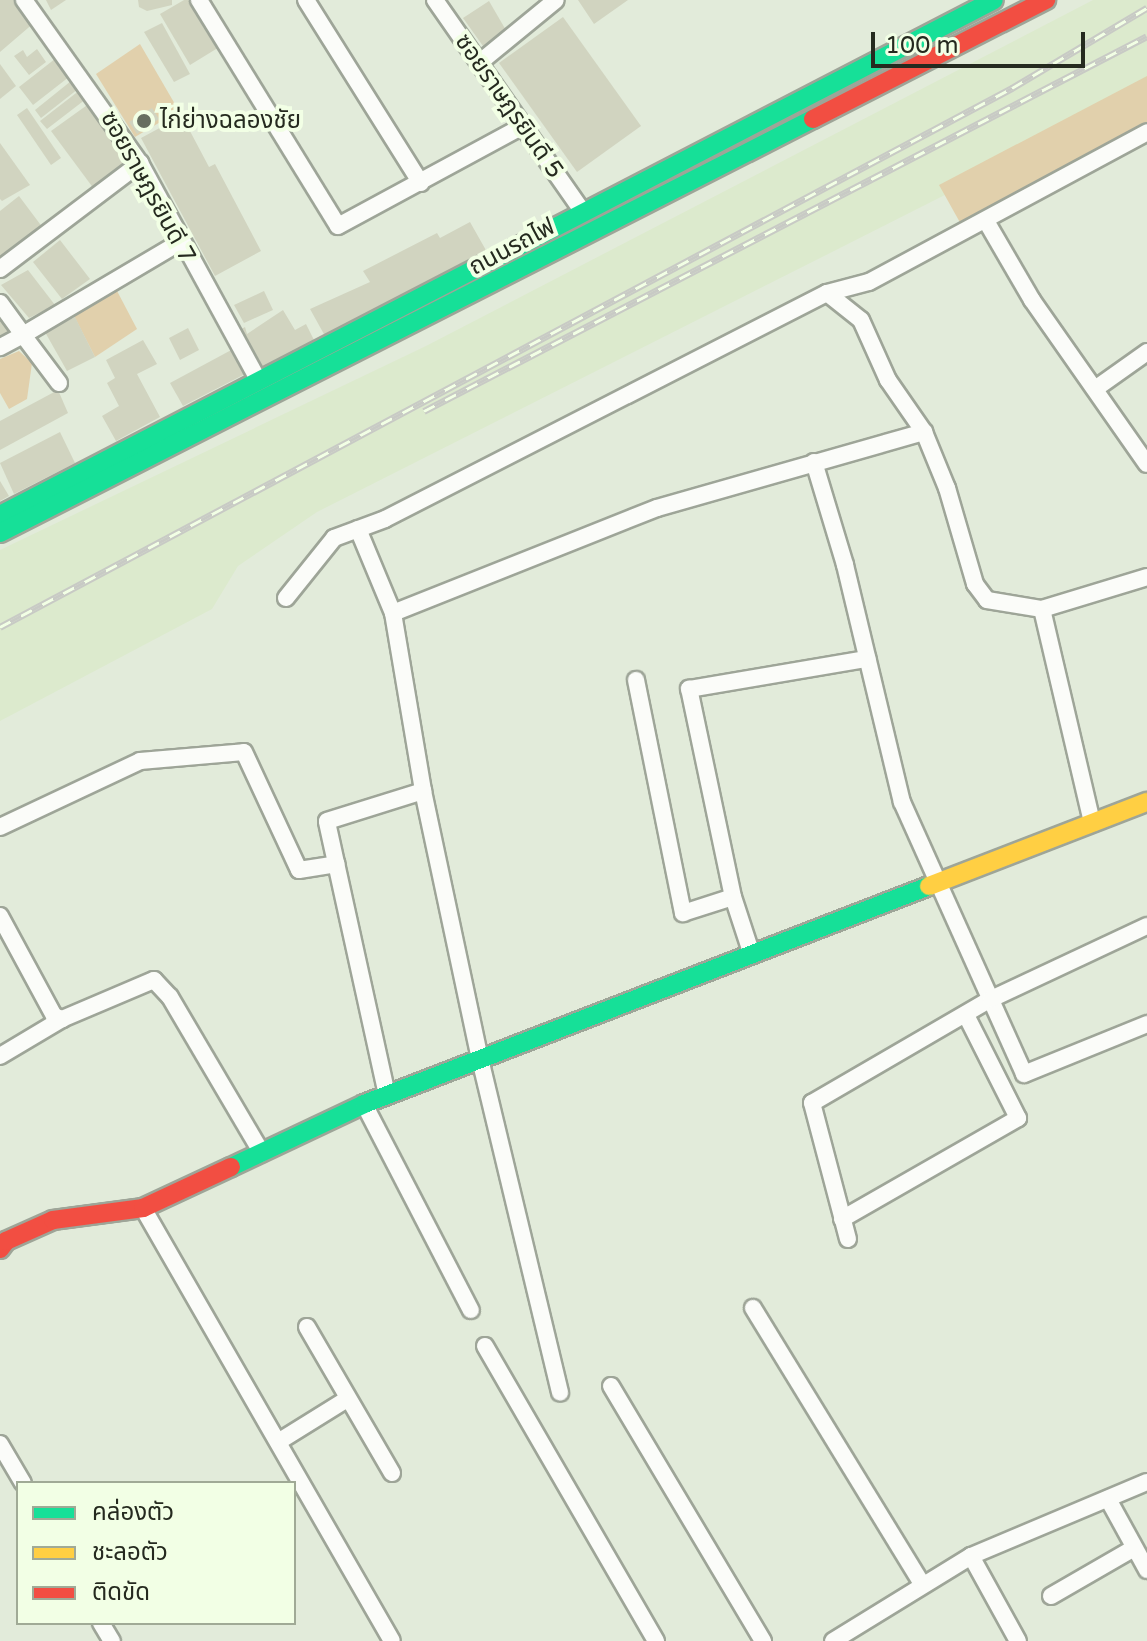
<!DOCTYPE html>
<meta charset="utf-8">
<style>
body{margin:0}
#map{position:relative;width:1147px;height:1641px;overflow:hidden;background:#e2ebda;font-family:"Varela Round","Noto Sans Thai",sans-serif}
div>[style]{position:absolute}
.built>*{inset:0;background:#dceacd}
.green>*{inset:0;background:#e1d0ac}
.building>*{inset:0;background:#d1d4c0}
.roads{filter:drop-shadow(2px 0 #9ea598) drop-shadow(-2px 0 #9ea598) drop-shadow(0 2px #9ea598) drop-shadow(0 -2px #9ea598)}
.street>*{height:16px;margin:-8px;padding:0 8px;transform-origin:8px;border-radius:8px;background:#fbfcf9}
.fast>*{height:18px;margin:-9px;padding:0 9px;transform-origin:9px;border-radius:9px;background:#16e098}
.slow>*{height:18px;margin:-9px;padding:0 9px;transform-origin:9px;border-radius:9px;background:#ffcf43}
.jam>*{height:18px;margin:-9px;padding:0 9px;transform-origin:9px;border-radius:9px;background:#f24e42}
.rail>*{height:7px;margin-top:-3.5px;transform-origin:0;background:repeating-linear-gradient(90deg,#f2ffe5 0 12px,#c8cac5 0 24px);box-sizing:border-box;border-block:2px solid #c8cac5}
.dots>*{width:22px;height:22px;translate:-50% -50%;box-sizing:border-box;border:4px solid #f2ffe5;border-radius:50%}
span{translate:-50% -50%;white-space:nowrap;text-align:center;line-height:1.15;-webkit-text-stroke:8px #f2ffe5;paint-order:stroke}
.street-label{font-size:24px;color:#252a1f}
.poi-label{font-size:24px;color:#252a1f}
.left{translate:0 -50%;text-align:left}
.legend{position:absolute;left:16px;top:1481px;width:280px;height:144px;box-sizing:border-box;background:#f2ffe5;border:2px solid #a0aa96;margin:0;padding:10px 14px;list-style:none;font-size:24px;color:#252a1f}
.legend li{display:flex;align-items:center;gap:16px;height:40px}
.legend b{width:40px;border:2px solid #a0aa96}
.scale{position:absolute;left:871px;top:32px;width:214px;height:36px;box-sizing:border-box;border:4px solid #252a1f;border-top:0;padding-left:10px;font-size:24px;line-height:28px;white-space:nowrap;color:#252a1f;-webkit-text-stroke:6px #f2ffe5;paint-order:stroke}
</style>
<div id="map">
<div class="built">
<i style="clip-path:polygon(1093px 0,1147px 0,1147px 93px,317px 512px,238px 566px,212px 609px,0 721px,0 550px,426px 346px)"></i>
</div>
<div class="green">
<i style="clip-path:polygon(140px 44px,179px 111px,135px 137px,96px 74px)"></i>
<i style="clip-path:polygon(1147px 76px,1147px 124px,962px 226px,939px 185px)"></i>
<i style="clip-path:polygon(116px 289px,137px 329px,95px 357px,73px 314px)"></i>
<i style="clip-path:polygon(19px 351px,32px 363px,27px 399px,9px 409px,0 393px,0 359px)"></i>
</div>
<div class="building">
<i style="clip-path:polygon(0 0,18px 0,35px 22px,0 52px)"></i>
<i style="clip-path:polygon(46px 0,66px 0,51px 10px)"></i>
<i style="clip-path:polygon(138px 0,172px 0,172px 5px,147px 11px,139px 7px)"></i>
<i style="clip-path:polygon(184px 0,195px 0,221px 46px,190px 65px,160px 14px)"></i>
<i style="clip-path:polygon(578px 0,628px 0,594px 24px)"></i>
<i style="clip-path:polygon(489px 1px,507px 32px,483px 46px,463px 18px)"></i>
<i style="clip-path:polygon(563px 17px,641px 126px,577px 172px,499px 63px)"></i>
<i style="clip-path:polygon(162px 23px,190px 74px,174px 82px,144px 32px)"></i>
<i style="clip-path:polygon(37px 49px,46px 62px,29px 75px,14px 56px,23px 50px,27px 57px)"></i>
<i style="clip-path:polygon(60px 55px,74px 73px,33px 105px,19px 87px)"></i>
<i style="clip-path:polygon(0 64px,16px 86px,0 99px)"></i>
<i style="clip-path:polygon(71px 81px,78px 89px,41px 118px,35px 110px)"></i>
<i style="clip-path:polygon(80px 90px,86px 99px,47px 129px,40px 121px)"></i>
<i style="clip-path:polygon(90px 103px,133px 165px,94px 189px,51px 131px)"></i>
<i style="clip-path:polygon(27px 108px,61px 158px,51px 165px,17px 115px)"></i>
<i style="clip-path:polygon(152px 108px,159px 119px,137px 134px,129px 122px)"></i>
<i style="clip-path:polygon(182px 116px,209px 167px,215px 164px,261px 251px,215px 276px,141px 138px)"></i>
<i style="clip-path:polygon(0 143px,30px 185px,2px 201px,0 199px)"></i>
<i style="clip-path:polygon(19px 196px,43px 228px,0 261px,0 211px)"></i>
<i style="clip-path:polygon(470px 222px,487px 252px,325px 336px,310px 309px,370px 282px,363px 271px,437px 233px,440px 238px)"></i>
<i style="clip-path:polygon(60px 240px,90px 279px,62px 299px,33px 262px)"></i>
<i style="clip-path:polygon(28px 270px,55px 305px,29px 318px,1px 285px)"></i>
<i style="clip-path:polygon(264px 291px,273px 310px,244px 323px,234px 305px)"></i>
<i style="clip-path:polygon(283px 310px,295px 330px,306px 324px,315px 342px,259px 369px,238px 331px,245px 327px,247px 334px)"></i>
<i style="clip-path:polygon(0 315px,10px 335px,0 340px)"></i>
<i style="clip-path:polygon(75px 317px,95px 357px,67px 371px,45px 332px)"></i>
<i style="clip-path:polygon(188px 328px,199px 350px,180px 360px,169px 338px)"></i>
<i style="clip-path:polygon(143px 340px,157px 364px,137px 374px,160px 417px,116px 441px,102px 416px,119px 406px,107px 383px,115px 378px,106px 360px)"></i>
<i style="clip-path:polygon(235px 348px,247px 373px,183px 406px,170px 383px)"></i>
<i style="clip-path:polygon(58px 390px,68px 413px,0 450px,0 421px)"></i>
<i style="clip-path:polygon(60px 432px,75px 463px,14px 494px,0 463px)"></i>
<i style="clip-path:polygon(0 481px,9px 496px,0 501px)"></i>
</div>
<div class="roads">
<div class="street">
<i style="left:24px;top:0;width:200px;rotate:54.6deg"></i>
<i style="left:140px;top:163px;width:248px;rotate:61.4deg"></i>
<i style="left:199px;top:0;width:265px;rotate:58.4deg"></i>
<i style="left:338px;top:226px;width:208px;rotate:-28.4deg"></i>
<i style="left:306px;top:0;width:216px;rotate:57.9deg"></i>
<i style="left:435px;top:0;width:259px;rotate:55.1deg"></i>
<i style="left:479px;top:63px;width:99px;rotate:-39.3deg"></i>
<i style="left:986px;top:221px;width:91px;rotate:59.8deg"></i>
<i style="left:1032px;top:300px;width:200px;rotate:55deg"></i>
<i style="left:0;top:269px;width:176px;rotate:-37.1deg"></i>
<i style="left:827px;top:293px;width:43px;rotate:38.5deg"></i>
<i style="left:861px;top:320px;width:66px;rotate:65.8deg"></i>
<i style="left:888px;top:380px;width:63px;rotate:55.3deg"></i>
<i style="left:924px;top:432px;width:61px;rotate:67.7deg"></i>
<i style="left:947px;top:488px;width:100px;rotate:73.7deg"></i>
<i style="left:975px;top:584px;width:20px;rotate:53deg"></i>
<i style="left:987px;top:600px;width:56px;rotate:9.3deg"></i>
<i style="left:1042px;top:609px;width:110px;rotate:-16.9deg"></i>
<i style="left:0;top:303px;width:39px;rotate:54deg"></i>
<i style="left:23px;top:335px;width:26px;rotate:152deg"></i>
<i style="left:59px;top:383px;width:60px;rotate:-126.9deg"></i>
<i style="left:23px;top:335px;width:182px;rotate:-30.6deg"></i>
<i style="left:1095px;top:389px;width:64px;rotate:-35.4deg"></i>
<i style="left:814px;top:462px;width:108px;rotate:73.2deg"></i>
<i style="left:845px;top:565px;width:244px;rotate:76.5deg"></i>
<i style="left:902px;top:802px;width:298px;rotate:65.8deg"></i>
<i style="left:1024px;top:1074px;width:133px;rotate:-22.1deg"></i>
<i style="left:358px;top:529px;width:91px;rotate:67.4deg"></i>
<i style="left:393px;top:613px;width:181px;rotate:80.4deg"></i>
<i style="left:423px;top:791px;width:274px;rotate:78deg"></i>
<i style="left:480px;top:1059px;width:343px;rotate:76.5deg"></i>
<i style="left:286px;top:598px;width:77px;rotate:-51.3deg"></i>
<i style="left:334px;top:538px;width:54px;rotate:-20.4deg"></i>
<i style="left:385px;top:519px;width:496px;rotate:-27.1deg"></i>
<i style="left:827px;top:293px;width:43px;rotate:-14.7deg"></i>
<i style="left:869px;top:282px;width:316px;rotate:-28.3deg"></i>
<i style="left:1042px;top:609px;width:220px;rotate:76.8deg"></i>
<i style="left:393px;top:613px;width:284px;rotate:-21.7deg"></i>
<i style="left:657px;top:508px;width:278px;rotate:-15.9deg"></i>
<i style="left:636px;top:680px;width:238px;rotate:78.6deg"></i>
<i style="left:683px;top:913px;width:52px;rotate:-17.7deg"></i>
<i style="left:0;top:827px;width:155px;rotate:-25.2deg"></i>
<i style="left:140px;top:761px;width:104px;rotate:-4.9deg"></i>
<i style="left:244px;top:752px;width:130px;rotate:65deg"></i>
<i style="left:299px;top:870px;width:38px;rotate:-9deg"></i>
<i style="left:0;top:916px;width:114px;rotate:61.6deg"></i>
<i style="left:54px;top:1016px;width:9px;rotate:21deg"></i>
<i style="left:62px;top:1019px;width:100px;rotate:-23deg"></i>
<i style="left:154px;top:980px;width:23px;rotate:47deg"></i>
<i style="left:170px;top:997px;width:181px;rotate:59.5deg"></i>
<i style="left:752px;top:955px;width:61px;rotate:-108.1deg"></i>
<i style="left:733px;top:897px;width:213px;rotate:-101.9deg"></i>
<i style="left:689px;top:689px;width:181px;rotate:-9.6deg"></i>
<i style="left:0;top:1056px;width:72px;rotate:-30.8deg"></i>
<i style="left:387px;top:1095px;width:280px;rotate:-102.4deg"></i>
<i style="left:327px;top:821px;width:101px;rotate:-17.4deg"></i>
<i style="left:364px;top:1104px;width:232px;rotate:62.6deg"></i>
<i style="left:143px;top:1208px;width:499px;rotate:60.1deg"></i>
<i style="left:842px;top:1219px;width:203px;rotate:-29.8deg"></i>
<i style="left:1018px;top:1118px;width:115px;rotate:-116.8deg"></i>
<i style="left:848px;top:1239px;width:141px;rotate:-104.8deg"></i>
<i style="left:812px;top:1103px;width:207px;rotate:-30.2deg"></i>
<i style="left:991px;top:999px;width:172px;rotate:-25.1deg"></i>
<i style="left:753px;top:1308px;width:324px;rotate:58.5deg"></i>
<i style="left:307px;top:1327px;width:169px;rotate:59.8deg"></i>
<i style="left:485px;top:1346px;width:341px;rotate:59.9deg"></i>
<i style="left:611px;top:1386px;width:297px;rotate:59.2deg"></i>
<i style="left:278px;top:1442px;width:81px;rotate:-31.9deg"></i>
<i style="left:0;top:1444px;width:45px;rotate:59.5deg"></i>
<i style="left:1108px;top:1499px;width:81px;rotate:61.2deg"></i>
<i style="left:971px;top:1556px;width:97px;rotate:61.1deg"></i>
<i style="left:1051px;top:1596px;width:96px;rotate:-30deg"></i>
<i style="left:101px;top:1623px;width:21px;rotate:59deg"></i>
<i style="left:833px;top:1641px;width:162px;rotate:-31.6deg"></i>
<i style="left:971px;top:1556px;width:191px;rotate:-22.8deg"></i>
</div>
<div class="fast">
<i style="left:0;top:515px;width:1119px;rotate:-27.39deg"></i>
<i style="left:0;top:533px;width:912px;rotate:-26.99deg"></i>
<i style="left:231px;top:1167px;width:147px;rotate:-25.3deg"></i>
<i style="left:364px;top:1104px;width:606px;rotate:-21.1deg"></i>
</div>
<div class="slow">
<i style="left:929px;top:886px;width:234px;rotate:-21.1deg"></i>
</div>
<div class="jam">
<i style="left:813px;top:119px;width:262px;rotate:-27.1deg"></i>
<i style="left:0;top:1249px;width:10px;rotate:-53deg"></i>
<i style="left:6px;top:1241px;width:51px;rotate:-24.1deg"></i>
<i style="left:53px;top:1220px;width:91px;rotate:-7.6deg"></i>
<i style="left:143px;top:1208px;width:97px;rotate:-25deg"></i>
</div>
</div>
<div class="rail">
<i style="left:424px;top:411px;width:814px;rotate:-27.41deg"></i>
<i style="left:0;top:627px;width:1147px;rotate:-28.04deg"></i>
<i style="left:1012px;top:88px;width:157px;rotate:-30.7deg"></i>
</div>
<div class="dots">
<i style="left:144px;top:121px;background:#676e60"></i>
</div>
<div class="street-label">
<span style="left:509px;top:106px;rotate:55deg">ซอยราษฎรยินดี 5</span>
<span style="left:148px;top:187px;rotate:61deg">ซอยราษฎรยินดี 7</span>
<span style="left:512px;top:247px;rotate:-28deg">ถนนรถไฟ</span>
</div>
<div class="poi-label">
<span class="left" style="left:160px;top:121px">ไก่ย่างฉลองชัย</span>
</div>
<ul class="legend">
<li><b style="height:10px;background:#16e098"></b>คล่องตัว</li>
<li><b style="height:10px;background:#ffcf43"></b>ชะลอตัว</li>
<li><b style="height:10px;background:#f24e42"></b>ติดขัด</li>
</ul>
<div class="scale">100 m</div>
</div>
